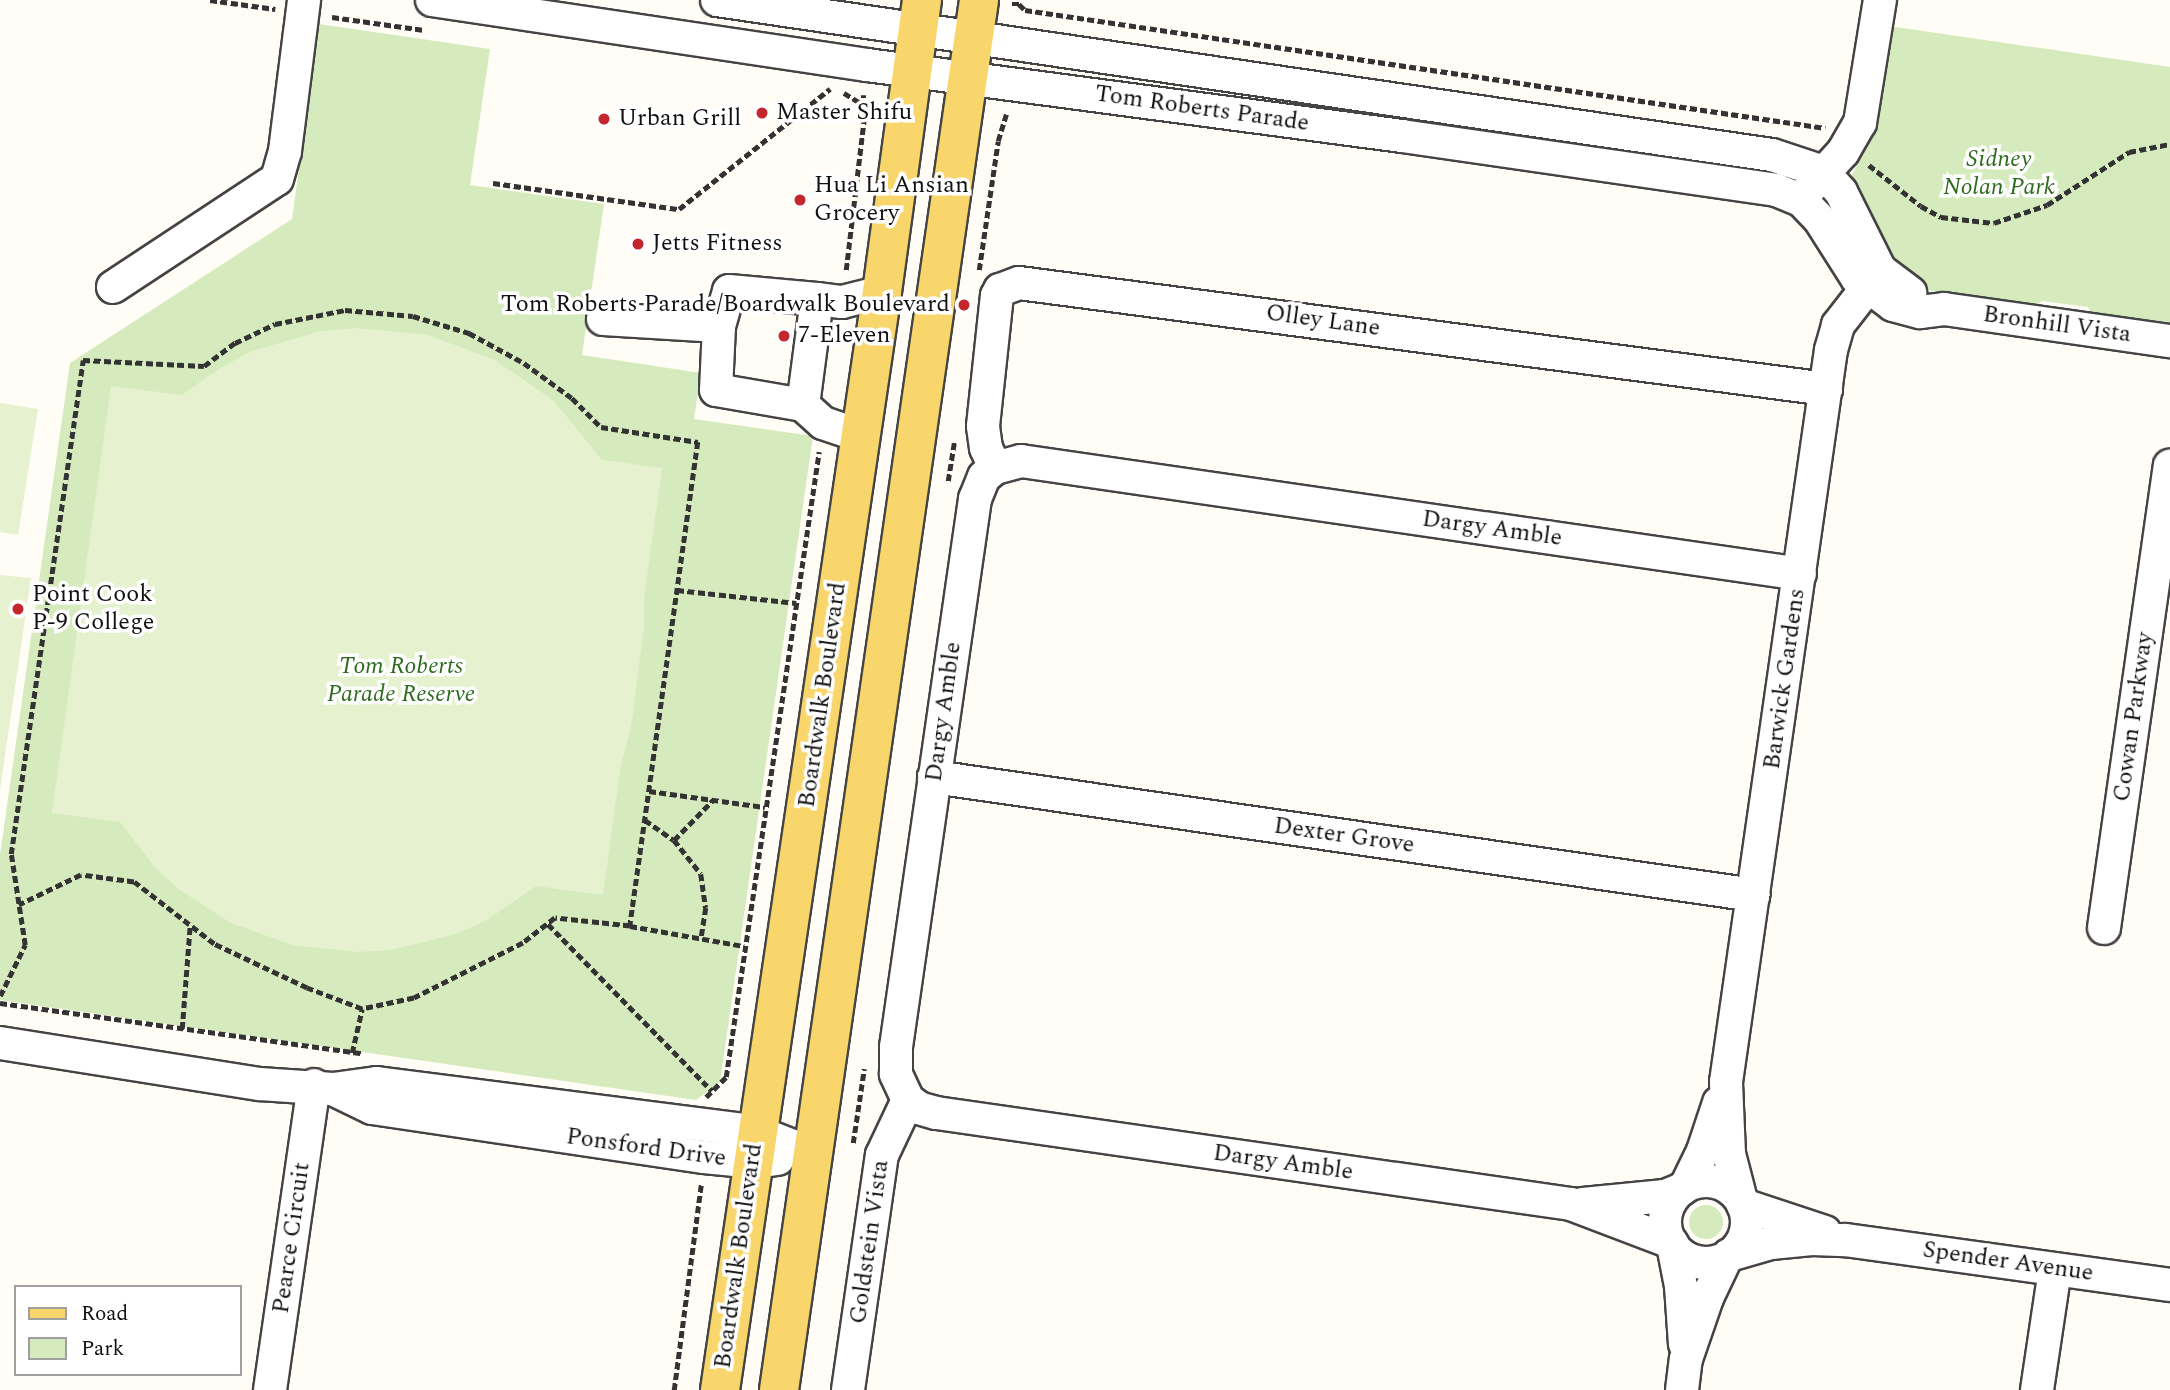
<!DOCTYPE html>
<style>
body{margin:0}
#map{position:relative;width:2170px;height:1390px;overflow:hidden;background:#fffdf5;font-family:Spectral,serif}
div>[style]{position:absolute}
.green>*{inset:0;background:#d5ebbd}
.round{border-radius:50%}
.pitch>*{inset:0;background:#e6f2cf}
.path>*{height:4.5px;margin-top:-2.25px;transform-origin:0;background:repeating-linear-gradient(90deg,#333 0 7px,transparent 0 10.5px)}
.roads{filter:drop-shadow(2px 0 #444) drop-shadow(-2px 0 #444) drop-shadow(0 2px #444) drop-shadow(0 -2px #444)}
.minor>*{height:32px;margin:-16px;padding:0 16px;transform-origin:16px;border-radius:16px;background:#fff}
.minor>.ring{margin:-16px;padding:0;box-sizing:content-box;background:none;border:32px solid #fff;border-radius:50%}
.major>*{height:38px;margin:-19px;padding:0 19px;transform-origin:19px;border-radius:19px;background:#f9d66b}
.dots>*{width:19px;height:19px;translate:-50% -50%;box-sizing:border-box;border:4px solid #fff;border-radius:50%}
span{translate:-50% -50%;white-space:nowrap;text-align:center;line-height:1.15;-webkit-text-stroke:7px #fff;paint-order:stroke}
.street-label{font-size:24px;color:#111}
.poi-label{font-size:24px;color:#111}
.left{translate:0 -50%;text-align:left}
.right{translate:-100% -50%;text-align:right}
.park-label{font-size:24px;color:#2f6b1f;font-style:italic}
.legend{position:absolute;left:14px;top:1285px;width:228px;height:91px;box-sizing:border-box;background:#fff;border:2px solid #a0a0a0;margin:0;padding:9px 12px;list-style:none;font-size:21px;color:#111}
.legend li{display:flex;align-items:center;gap:14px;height:35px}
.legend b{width:35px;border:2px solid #a0a0a0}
</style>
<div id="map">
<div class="green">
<i style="clip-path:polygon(319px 24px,490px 49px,470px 185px,604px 204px,582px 355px,701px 373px,694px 419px,813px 436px,720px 1082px,696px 1100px,0 1000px,0 855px,70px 363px,292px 219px)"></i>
<i style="clip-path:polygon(1889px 26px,2170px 67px,2170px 329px,2094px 318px,2088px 307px,2042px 301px,2031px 309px,1960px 299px,1919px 287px,1899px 272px,1851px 177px,1874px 130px)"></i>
<i class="round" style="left:1689px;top:1205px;width:34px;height:34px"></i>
</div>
<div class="pitch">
<i style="clip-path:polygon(357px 328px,428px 335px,495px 360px,554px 401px,602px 460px,662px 468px,644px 598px,644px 627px,631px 728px,621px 764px,603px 895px,536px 886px,487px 920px,456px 934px,391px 950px,357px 952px,292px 945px,231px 923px,177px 888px,154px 866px,120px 822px,52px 813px,111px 386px,182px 395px,220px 368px,252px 351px,321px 331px)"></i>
<i style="clip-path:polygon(0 403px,38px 409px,18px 535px,0 532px)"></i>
<i style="clip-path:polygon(0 575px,31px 578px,0 790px)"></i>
</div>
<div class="path">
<i style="left:210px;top:0;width:66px;rotate:7.9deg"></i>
<i style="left:1012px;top:4px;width:7px"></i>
<i style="left:1019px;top:4px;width:8px;rotate:45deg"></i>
<i style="left:1025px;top:10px;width:809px;rotate:8.39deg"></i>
<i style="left:332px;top:17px;width:93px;rotate:8deg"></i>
<i style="left:844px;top:93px;width:21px;rotate:31deg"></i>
<i style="left:862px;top:104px;width:12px;rotate:9deg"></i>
<i style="left:1869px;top:165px;width:66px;rotate:38.3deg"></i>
<i style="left:1921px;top:206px;width:23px;rotate:29deg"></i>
<i style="left:1941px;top:217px;width:53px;rotate:6.5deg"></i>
<i style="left:1994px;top:223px;width:56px;rotate:-18.8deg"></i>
<i style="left:2047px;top:205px;width:98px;rotate:-32.9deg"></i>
<i style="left:2129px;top:152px;width:42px;rotate:-11deg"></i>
<i style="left:493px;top:183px;width:188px;rotate:8deg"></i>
<i style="left:679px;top:209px;width:193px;rotate:-38.5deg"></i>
<i style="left:846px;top:270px;width:152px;rotate:-83.2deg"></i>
<i style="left:864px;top:119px;width:24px;rotate:-92deg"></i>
<i style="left:979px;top:270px;width:130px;rotate:-81.6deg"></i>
<i style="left:998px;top:141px;width:28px;rotate:-73deg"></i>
<i style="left:948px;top:481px;width:39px;rotate:-81deg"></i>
<i style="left:677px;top:590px;width:120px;rotate:6.2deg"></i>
<i style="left:649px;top:791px;width:117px;rotate:7.9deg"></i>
<i style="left:645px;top:820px;width:35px;rotate:35deg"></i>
<i style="left:674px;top:840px;width:43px;rotate:51.5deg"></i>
<i style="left:701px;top:874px;width:34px;rotate:82deg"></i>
<i style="left:706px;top:908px;width:30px;rotate:99deg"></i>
<i style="left:674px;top:840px;width:56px;rotate:-45.7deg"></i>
<i style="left:548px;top:924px;width:234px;rotate:45.5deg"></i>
<i style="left:630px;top:926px;width:116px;rotate:10deg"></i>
<i style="left:0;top:996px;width:57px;rotate:-63.9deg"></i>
<i style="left:25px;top:945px;width:92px;rotate:-98.7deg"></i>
<i style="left:11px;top:854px;width:499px;rotate:-81.7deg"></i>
<i style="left:83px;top:360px;width:121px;rotate:2.8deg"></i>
<i style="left:204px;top:366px;width:39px;rotate:-37deg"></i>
<i style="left:235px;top:343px;width:44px;rotate:-25.4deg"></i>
<i style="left:275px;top:324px;width:71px;rotate:-11.3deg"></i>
<i style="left:345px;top:310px;width:68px;rotate:5deg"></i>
<i style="left:413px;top:316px;width:59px;rotate:16.9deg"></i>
<i style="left:469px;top:333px;width:63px;rotate:28.6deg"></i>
<i style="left:524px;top:363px;width:59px;rotate:36.1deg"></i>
<i style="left:572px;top:398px;width:41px;rotate:45deg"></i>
<i style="left:601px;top:427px;width:98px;rotate:8.8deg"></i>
<i style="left:698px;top:442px;width:489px;rotate:98deg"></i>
<i style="left:630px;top:926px;width:75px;rotate:-173.9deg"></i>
<i style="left:555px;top:918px;width:41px;rotate:142deg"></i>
<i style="left:523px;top:943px;width:122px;rotate:153.2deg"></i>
<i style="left:414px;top:998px;width:53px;rotate:168.1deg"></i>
<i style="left:362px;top:1009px;width:59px;rotate:-159.1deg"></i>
<i style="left:307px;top:988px;width:103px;rotate:-154.7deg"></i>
<i style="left:214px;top:944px;width:101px;rotate:-142.2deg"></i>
<i style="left:134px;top:882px;width:53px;rotate:-172.5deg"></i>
<i style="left:81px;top:875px;width:69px;rotate:154.2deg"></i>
<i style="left:0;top:1003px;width:365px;rotate:7.9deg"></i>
<i style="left:182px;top:1029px;width:103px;rotate:-85.6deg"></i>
<i style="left:352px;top:1053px;width:45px;rotate:-77.2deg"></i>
<i style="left:706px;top:1097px;width:28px;rotate:-45deg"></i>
<i style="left:726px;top:1077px;width:632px;rotate:-81.54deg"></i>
<i style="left:853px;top:1143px;width:75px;rotate:-81.5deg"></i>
<i style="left:674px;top:1390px;width:208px;rotate:-82.5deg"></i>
</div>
<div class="roads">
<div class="minor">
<i style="left:432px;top:0;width:440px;rotate:8.5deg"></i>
<i style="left:867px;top:65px;width:540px;rotate:7.56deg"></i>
<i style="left:1402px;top:136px;width:378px;rotate:8.2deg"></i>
<i style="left:1776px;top:190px;width:27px;rotate:22deg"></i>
<i style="left:1801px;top:200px;width:28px;rotate:46deg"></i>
<i style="left:1820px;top:220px;width:69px;rotate:57.5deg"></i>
<i style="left:1857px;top:278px;width:45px;rotate:36.9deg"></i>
<i style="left:1893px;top:305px;width:28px;rotate:15deg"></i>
<i style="left:1920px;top:312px;width:24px;rotate:-7deg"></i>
<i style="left:1944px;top:309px;width:228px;rotate:8.1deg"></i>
<i style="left:717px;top:0;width:1066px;rotate:8.36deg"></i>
<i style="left:1772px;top:155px;width:54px;rotate:18.4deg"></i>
<i style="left:1823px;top:172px;width:27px;rotate:48deg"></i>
<i style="left:1841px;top:192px;width:87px;rotate:63.4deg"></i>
<i style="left:1880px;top:270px;width:38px;rotate:37deg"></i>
<i style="left:1810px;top:188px;width:49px;rotate:-47.5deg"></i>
<i style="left:1843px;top:152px;width:34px;rotate:-60deg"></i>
<i style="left:1860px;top:123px;width:125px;rotate:-80.8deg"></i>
<i style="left:113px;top:287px;width:196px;rotate:-33.4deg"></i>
<i style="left:277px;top:179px;width:29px;rotate:-74deg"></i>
<i style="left:285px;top:151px;width:152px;rotate:-82.8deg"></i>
<i style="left:817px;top:299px;width:107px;rotate:97.5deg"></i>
<i style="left:803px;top:405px;width:88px;rotate:-170.2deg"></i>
<i style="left:716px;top:390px;width:64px;rotate:-87.3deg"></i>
<i style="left:719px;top:326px;width:36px;rotate:-74deg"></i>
<i style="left:729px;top:291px;width:88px;rotate:5.2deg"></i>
<i style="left:817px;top:299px;width:25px;rotate:7deg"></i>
<i style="left:842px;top:302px;width:41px;rotate:-14deg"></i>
<i style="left:603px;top:319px;width:116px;rotate:3.5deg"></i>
<i style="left:803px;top:405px;width:27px;rotate:42deg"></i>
<i style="left:823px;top:423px;width:40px;rotate:18.9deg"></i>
<i style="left:995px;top:468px;width:22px;rotate:-114deg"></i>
<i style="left:986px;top:448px;width:22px;rotate:-98deg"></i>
<i style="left:983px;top:426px;width:131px;rotate:-83.9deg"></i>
<i style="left:997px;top:296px;width:7px;rotate:-63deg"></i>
<i style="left:1000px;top:290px;width:20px;rotate:-20deg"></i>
<i style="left:1019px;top:283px;width:814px;rotate:7.48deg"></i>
<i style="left:934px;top:777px;width:828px;rotate:8.19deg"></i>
<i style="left:2104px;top:928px;width:467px;rotate:-81.9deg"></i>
<i style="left:0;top:1043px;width:263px;rotate:9deg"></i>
<i style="left:260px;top:1084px;width:73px;rotate:3.9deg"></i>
<i style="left:333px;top:1089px;width:44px;rotate:-7.8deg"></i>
<i style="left:377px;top:1083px;width:383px;rotate:7.3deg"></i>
<i style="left:757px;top:1132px;width:60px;rotate:21.4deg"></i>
<i style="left:333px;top:1089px;width:43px;rotate:26deg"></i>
<i style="left:372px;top:1108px;width:336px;rotate:8.4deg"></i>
<i style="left:704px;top:1157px;width:49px;rotate:5.8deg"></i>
<i style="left:753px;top:1162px;width:25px;rotate:-7deg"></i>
<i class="ring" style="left:1665px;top:1181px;width:50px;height:50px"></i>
<i style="left:1686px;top:1186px;width:39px;rotate:-64deg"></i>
<i style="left:1703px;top:1151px;width:51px;rotate:-71.6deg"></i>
<i style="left:1741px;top:1200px;width:48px;rotate:-104.6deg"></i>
<i style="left:1729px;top:1154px;width:72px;rotate:-92.4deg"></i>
<i style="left:1726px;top:1082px;width:739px;rotate:-81.84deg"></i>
<i style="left:1831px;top:350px;width:26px;rotate:-74deg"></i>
<i style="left:1838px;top:325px;width:68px;rotate:-52.1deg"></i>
<i style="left:1583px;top:1204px;width:82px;rotate:-5.6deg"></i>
<i style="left:1665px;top:1196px;width:18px;rotate:-22deg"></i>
<i style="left:1743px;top:1205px;width:86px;rotate:18.2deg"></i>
<i style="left:1671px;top:1242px;width:107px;rotate:-159.2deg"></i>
<i style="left:1571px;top:1204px;width:641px;rotate:-171.84deg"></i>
<i style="left:936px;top:1113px;width:18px;rotate:-164deg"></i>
<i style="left:919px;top:1108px;width:14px;rotate:-144deg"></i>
<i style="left:908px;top:1100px;width:29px;rotate:-115deg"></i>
<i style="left:896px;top:1074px;width:27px;rotate:-90deg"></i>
<i style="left:896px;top:1047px;width:554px;rotate:-81.8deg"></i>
<i style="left:975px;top:499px;width:24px;rotate:-68deg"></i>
<i style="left:984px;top:477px;width:14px;rotate:-39deg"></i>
<i style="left:995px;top:468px;width:27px;rotate:-15deg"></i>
<i style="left:1021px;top:461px;width:787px;rotate:8.25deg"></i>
<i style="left:1673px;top:1245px;width:42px;rotate:79deg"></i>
<i style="left:1681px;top:1286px;width:58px;rotate:86.1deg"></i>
<i style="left:1729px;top:1255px;width:44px;rotate:-15.9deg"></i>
<i style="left:1771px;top:1243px;width:41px;rotate:-5.6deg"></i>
<i style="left:1812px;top:1239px;width:34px;rotate:2deg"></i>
<i style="left:1846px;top:1240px;width:327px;rotate:7.9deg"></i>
<i style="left:270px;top:1390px;width:308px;rotate:-81.8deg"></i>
<i style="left:848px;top:1390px;width:237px;rotate:-81.8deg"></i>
<i style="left:882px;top:1155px;width:61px;rotate:-64.7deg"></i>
<i style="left:1682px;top:1390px;width:31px;rotate:-83deg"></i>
<i style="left:1686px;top:1359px;width:65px;rotate:-71deg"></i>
<i style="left:1707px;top:1298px;width:44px;rotate:-64.6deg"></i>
<i style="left:2037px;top:1390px;width:122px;rotate:-81.5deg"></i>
</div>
<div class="major">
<i style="left:720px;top:1390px;width:1110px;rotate:-81.61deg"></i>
<i style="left:882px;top:292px;width:295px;rotate:-82.2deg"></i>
<i style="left:779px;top:1390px;width:1404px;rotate:-81.81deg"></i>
</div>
</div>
<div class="dots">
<i style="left:762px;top:113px;background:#c4262e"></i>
<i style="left:604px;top:119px;background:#c4262e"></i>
<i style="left:800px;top:200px;background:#c4262e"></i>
<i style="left:638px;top:244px;background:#c4262e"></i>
<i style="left:964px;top:305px;background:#c4262e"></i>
<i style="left:784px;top:336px;background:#c4262e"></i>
<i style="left:18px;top:609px;background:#c4262e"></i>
</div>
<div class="street-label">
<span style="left:1202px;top:109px;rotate:8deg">Tom Roberts Parade</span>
<span style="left:1323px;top:321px;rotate:8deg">Olley Lane</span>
<span style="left:2057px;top:325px;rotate:8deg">Bronhill Vista</span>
<span style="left:1492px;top:529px;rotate:8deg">Dargy Amble</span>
<span style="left:1785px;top:679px;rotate:-82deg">Barwick Gardens</span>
<span style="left:823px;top:695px;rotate:-82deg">Boardwalk Boulevard</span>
<span style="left:944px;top:712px;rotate:-82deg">Dargy Amble</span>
<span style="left:2134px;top:717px;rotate:-82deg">Cowan Parkway</span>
<span style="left:1344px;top:836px;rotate:8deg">Dexter Grove</span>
<span style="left:646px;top:1148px;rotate:8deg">Ponsford Drive</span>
<span style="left:1283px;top:1163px;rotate:8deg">Dargy Amble</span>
<span style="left:292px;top:1238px;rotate:-82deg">Pearce Circuit</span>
<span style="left:870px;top:1242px;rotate:-82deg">Goldstein Vista</span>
<span style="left:739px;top:1256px;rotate:-82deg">Boardwalk Boulevard</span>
<span style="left:2008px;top:1262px;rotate:8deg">Spender Avenue</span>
</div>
<div class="poi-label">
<span class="left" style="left:776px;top:113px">Master Shifu</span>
<span class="left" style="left:618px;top:119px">Urban Grill</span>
<span class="left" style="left:814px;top:200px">Hua Li Ansian<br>Grocery</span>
<span class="left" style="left:652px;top:244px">Jetts Fitness</span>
<span class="right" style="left:950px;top:305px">Tom Roberts Parade/Boardwalk Boulevard</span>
<span class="left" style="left:798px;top:336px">7-Eleven</span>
<span class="left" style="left:32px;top:609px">Point Cook<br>P-9 College</span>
</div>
<div class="park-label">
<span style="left:1999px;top:174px">Sidney<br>Nolan Park</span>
<span style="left:401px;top:681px">Tom Roberts<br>Parade Reserve</span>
</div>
<ul class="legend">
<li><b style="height:9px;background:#f9d66b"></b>Road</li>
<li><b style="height:19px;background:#d5ebbd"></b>Park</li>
</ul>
</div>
